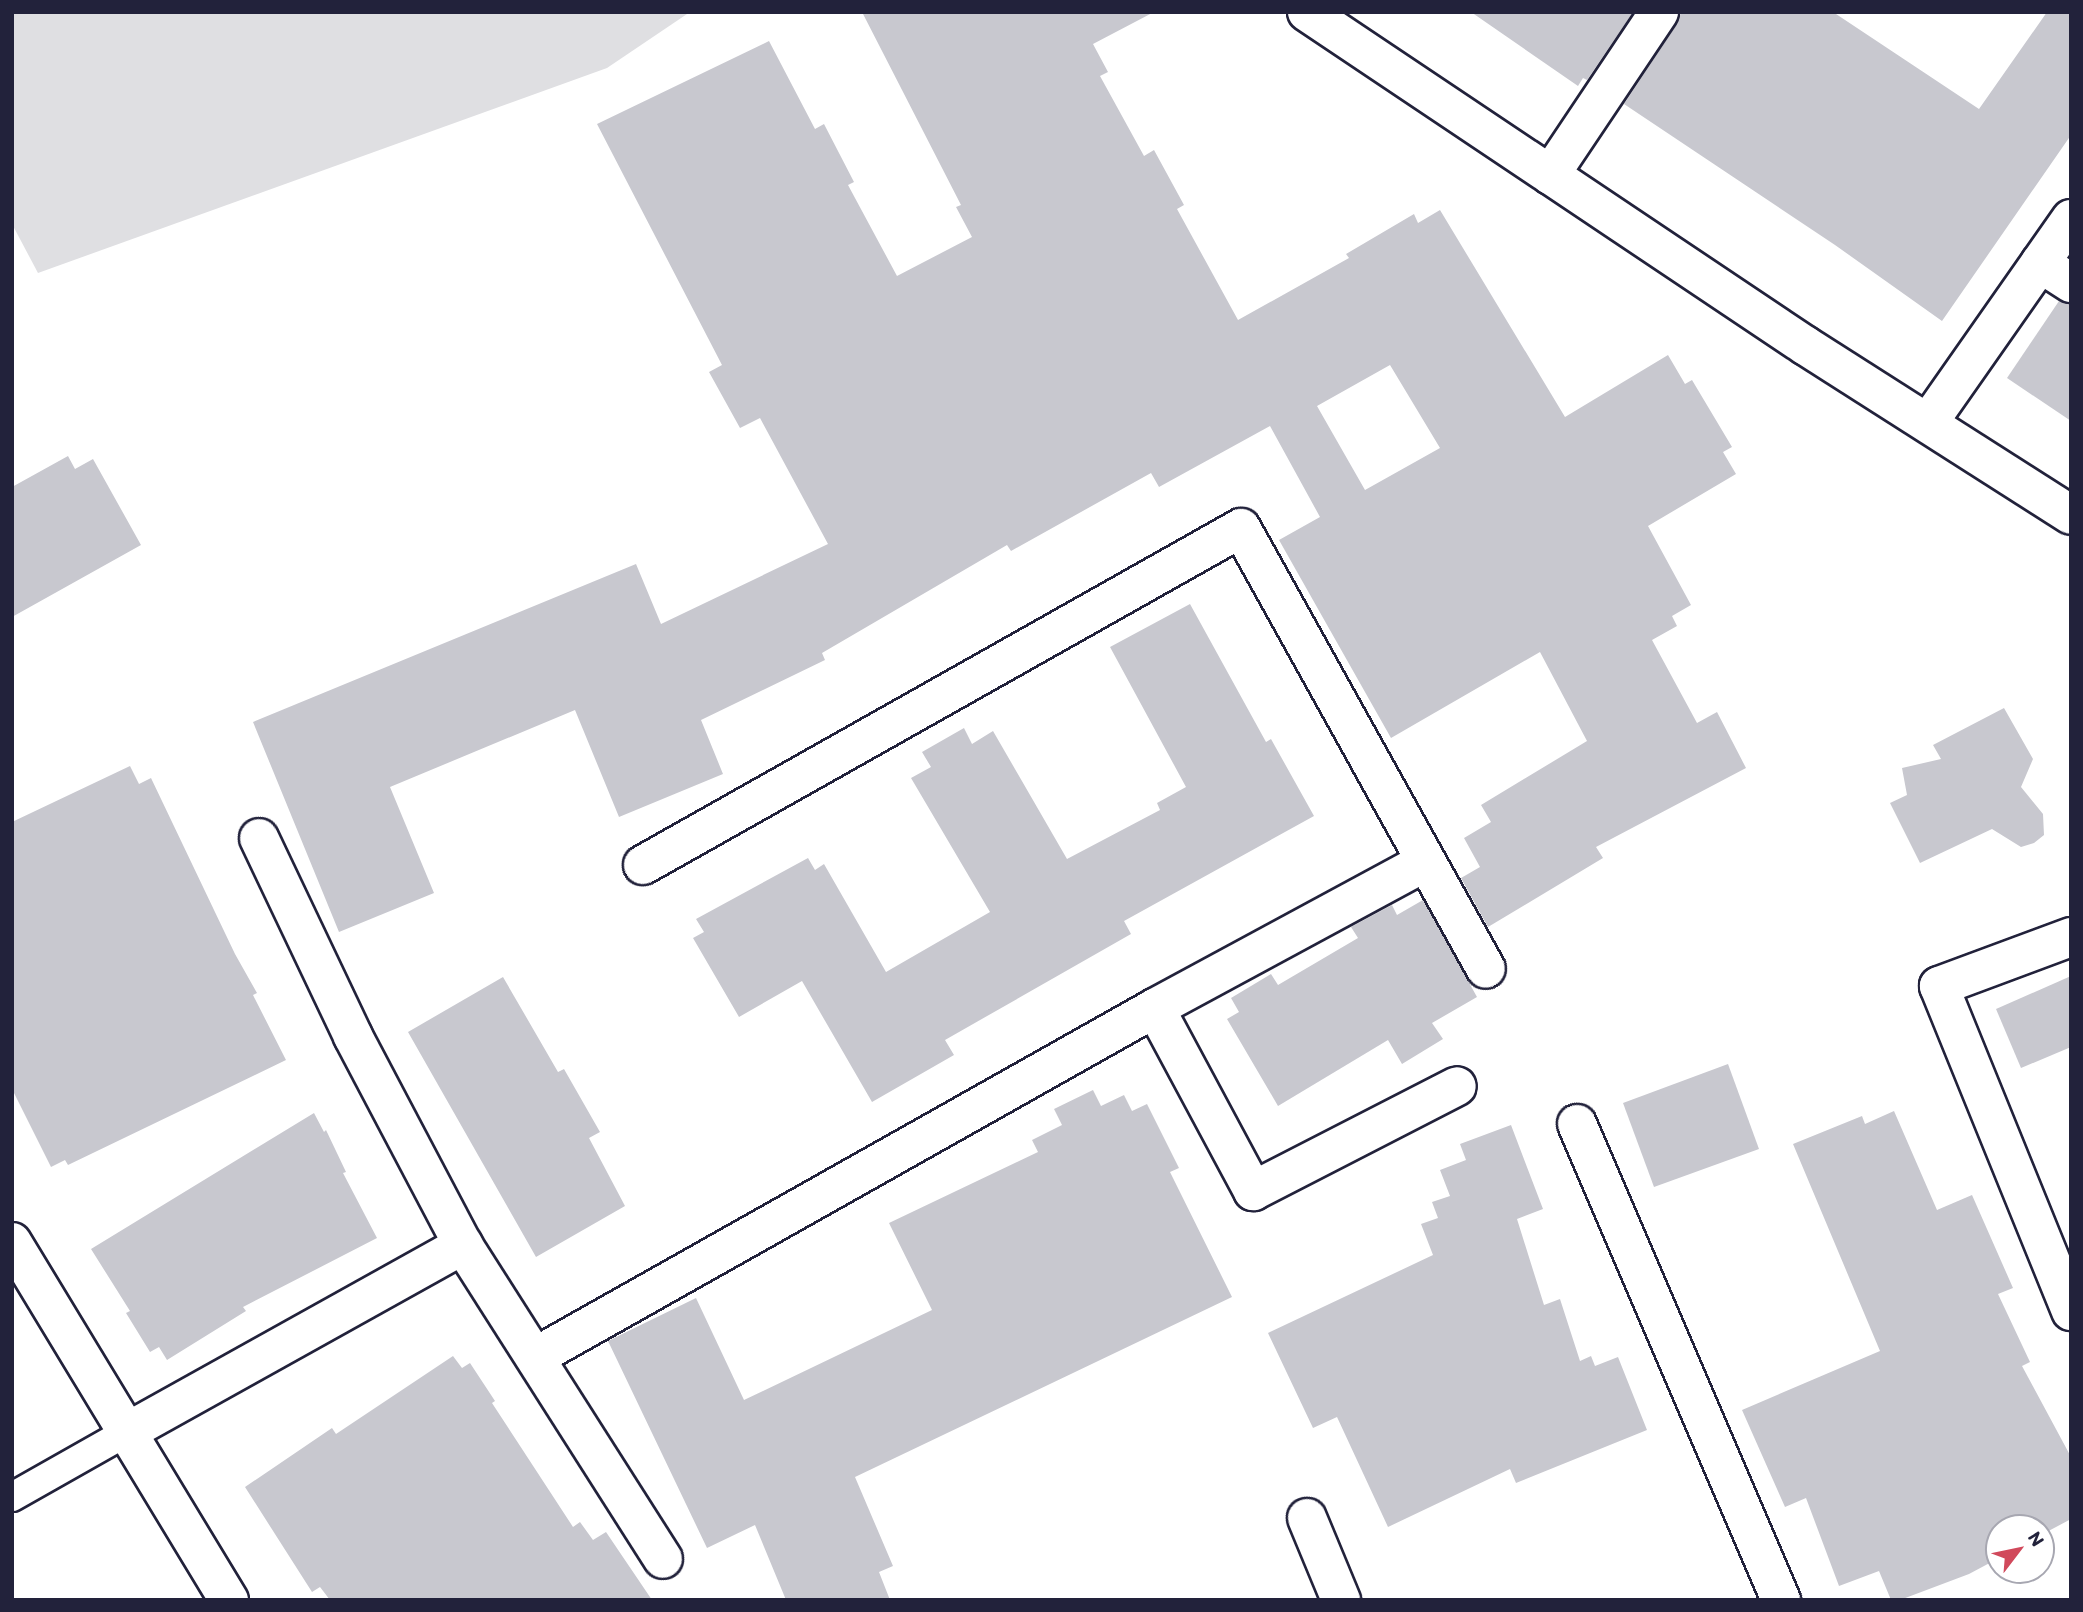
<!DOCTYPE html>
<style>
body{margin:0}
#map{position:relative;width:2083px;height:1612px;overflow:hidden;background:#fff;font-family:Itim,sans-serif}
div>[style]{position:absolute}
.green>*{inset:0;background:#dfdfe2}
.building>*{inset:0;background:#c8c8cf}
.roads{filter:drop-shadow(2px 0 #22223b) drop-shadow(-2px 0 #22223b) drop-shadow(0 2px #22223b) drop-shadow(0 -2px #22223b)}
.lane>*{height:28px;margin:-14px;padding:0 14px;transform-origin:14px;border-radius:14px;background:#fff}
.street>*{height:38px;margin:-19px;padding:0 19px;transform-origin:19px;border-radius:19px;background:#fff}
span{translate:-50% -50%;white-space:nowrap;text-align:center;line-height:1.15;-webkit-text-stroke:5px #fff;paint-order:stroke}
.frame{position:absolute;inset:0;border:14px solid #22223b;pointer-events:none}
.north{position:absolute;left:1985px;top:1514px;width:70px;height:70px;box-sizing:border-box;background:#fff;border:2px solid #a7a7b1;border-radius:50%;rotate:58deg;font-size:19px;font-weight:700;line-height:28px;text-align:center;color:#22223b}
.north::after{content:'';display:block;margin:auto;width:24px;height:32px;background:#d1495b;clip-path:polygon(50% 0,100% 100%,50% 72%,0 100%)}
</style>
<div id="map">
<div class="green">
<i style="clip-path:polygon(12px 12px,690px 12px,607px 68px,38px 273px,12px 224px)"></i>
</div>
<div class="building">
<i style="clip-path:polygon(evenodd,862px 12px,1154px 12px,1093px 44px,1108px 72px,1100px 76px,1144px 156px,1154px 150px,1184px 205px,1177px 209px,1238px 320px,1349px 258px,1346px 254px,1414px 214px,1418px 223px,1440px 210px,1565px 417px,1668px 355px,1685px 384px,1692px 380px,1732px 447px,1723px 452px,1736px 474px,1648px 526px,1691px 605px,1672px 616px,1677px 626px,1652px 640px,1697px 723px,1717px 712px,1746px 768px,1596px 847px,1603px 858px,1488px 927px,1461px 878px,1480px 867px,1464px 838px,1491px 822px,1481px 805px,1587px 741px,1540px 652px,1391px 738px,1279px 540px,1320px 517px,1270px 426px,1159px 487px,1151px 473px,1011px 551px,1007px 545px,822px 653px,825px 660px,701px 720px,723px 774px,619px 817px,575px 710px,390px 787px,434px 893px,339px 932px,253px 722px,636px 564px,661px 624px,828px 544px,760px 418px,740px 428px,709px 372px,722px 365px,597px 124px,769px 41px,815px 129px,824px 124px,854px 182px,848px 185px,897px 276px,972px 237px,956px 207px,961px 205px,862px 12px,1390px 365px,1440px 448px,1365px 490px,1317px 406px,1390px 365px)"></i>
<i style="clip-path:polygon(1471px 12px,1633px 12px,1587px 80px,1583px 78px,1578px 86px)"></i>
<i style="clip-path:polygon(1681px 12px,1833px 12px,1979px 109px,2047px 12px,2071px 12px,2071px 135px,1942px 321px,1835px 245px,1624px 104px,1677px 24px)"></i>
<i style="clip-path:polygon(2059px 301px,2071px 305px,2071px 421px,2007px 378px)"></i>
<i style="clip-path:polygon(68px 456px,75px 469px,93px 459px,141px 545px,12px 617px,12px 487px)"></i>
<i style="clip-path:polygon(1190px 604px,1266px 742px,1271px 739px,1314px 816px,1124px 921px,1131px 934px,945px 1040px,954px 1055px,872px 1102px,802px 981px,739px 1017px,693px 938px,704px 932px,696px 919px,808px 858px,815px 870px,824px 864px,886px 972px,990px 912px,911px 778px,931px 767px,922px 752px,964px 728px,972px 744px,993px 731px,1067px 859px,1160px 810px,1157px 803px,1186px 787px,1110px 647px)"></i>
<i style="clip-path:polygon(2004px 708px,2033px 759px,2021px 787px,2043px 814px,2044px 835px,2034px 843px,2021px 847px,1992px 829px,1920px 863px,1890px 803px,1907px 795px,1902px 768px,1941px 759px,1933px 745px)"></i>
<i style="clip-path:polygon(130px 766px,139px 784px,151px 778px,235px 954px,257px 993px,253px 995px,286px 1060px,68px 1165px,65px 1160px,51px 1167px,12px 1089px,12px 822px)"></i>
<i style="clip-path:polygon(1423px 900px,1477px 997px,1432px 1023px,1443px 1039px,1402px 1064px,1388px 1040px,1278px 1106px,1227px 1019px,1239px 1012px,1231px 998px,1271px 974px,1278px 985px,1358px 938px,1351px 927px,1392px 905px,1397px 915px)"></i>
<i style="clip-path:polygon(2071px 976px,2071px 1047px,2021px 1068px,1996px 1009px)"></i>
<i style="clip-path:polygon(503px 977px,558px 1072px,564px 1069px,600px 1132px,589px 1138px,625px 1206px,536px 1257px,408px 1032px)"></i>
<i style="clip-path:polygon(1728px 1064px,1759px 1149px,1654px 1187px,1623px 1103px)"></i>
<i style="clip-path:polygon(1093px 1090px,1101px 1106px,1124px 1095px,1132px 1111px,1147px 1104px,1179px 1168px,1170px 1172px,1232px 1297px,855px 1477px,893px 1566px,879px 1572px,890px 1600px,786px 1600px,755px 1525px,707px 1548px,608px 1341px,696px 1298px,744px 1400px,932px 1310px,889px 1223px,1038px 1152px,1032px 1140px,1062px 1125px,1054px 1109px)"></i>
<i style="clip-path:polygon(1894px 1111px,1937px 1210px,1972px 1195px,2013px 1288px,1998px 1294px,2030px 1362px,2022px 1366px,2071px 1457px,2071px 1519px,2041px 1535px,2041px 1528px,1999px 1528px,1999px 1558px,1969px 1574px,1900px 1600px,1891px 1600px,1879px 1571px,1839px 1586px,1806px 1498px,1785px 1507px,1742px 1410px,1880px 1351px,1793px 1144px,1862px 1116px,1865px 1124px)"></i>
<i style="clip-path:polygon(314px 1113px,324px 1132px,326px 1130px,346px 1172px,343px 1173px,377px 1238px,243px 1307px,246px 1311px,167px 1360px,159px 1347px,150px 1352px,126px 1313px,130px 1311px,91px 1249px)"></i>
<i style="clip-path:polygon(1511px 1125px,1543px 1209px,1517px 1219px,1544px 1305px,1560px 1299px,1580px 1361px,1591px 1356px,1595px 1366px,1618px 1357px,1647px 1430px,1516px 1483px,1510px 1469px,1388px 1527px,1337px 1417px,1313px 1428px,1268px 1333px,1433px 1255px,1421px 1224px,1438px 1218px,1432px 1202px,1450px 1196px,1440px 1170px,1466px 1160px,1460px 1144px)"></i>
<i style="clip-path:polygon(453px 1356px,462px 1368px,470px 1363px,495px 1401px,492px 1403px,573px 1527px,580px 1522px,593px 1540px,606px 1532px,652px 1600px,330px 1600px,320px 1587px,312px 1592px,245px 1487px,332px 1428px,336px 1434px)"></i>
</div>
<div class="roads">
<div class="lane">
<i style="left:12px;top:1497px;width:132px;rotate:-29.5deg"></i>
</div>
<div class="street">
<i style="left:1307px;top:12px;width:600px;rotate:33.8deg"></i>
<i style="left:1806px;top:346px;width:314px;rotate:32.5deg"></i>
<i style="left:1550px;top:175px;width:196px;rotate:-56.2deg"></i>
<i style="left:2040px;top:263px;width:37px;rotate:33deg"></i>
<i style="left:1928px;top:423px;width:249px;rotate:-55deg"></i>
<i style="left:1425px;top:862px;width:307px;rotate:151.6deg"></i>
<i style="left:1155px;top:1008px;width:208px;rotate:61.8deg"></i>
<i style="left:1253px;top:1191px;width:229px;rotate:-27.2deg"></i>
<i style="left:643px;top:865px;width:686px;rotate:-29.4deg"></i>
<i style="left:1241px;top:528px;width:504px;rotate:60.95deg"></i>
<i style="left:2071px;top:937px;width:141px;rotate:159.6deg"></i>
<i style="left:1939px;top:986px;width:351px;rotate:67.9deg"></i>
<i style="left:1577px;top:1124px;width:518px;rotate:66.8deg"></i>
<i style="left:12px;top:1242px;width:419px;rotate:58.8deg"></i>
<i style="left:463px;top:1245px;width:372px;rotate:57.5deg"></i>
<i style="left:535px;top:1357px;width:711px;rotate:-29.38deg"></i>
<i style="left:127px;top:1432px;width:385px;rotate:-29.1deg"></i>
<i style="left:463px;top:1245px;width:236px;rotate:-117.8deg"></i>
<i style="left:353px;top:1036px;width:219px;rotate:-115.4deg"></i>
<i style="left:1307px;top:1518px;width:89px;rotate:67.5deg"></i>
</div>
</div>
<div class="frame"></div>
<div class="north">N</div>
</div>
